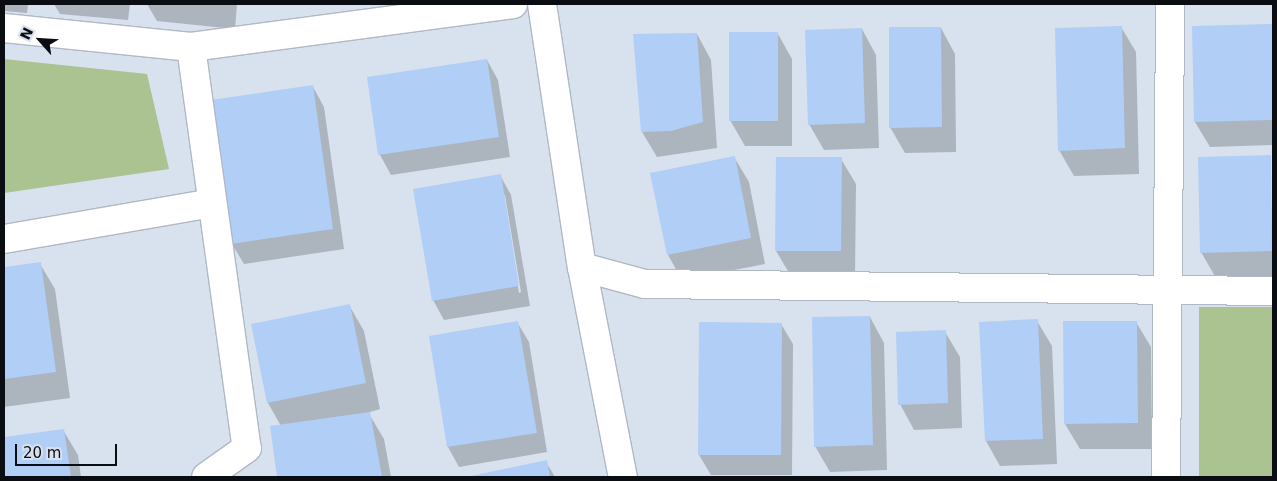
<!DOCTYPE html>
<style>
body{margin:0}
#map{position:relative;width:1277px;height:481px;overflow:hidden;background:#d8e1ee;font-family:"DejaVu Sans",sans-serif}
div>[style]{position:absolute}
.green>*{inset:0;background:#abc291}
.shadow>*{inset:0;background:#0003}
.building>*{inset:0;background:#b0cef6}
.roads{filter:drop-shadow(1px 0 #afb8c4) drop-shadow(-1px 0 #afb8c4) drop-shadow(0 1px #afb8c4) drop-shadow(0 -1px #afb8c4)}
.minor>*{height:28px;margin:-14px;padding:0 14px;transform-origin:14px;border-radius:14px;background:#fff}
span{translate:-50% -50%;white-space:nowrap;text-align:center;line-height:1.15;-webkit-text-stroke:4px #d8e1ee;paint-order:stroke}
.frame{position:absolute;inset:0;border:5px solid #0a0d11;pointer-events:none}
.north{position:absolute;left:15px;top:15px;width:50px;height:50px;-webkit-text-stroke:4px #d8e1ee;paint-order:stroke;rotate:296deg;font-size:14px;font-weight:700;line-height:20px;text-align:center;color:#0a0d11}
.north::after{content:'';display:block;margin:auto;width:18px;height:22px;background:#0a0d11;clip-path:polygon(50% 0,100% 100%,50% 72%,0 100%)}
.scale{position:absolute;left:15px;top:444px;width:102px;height:22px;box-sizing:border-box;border:2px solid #0a0d11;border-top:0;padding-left:6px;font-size:15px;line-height:18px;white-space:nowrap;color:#0a0d11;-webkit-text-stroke:4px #d8e1ee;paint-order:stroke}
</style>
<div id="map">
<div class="green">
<i style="clip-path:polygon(4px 59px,147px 74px,169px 169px,4px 193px)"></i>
<i style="clip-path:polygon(1199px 307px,1273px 307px,1273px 477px,1199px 477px)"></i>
</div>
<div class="shadow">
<i style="clip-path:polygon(4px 4px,28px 4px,27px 13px,4px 11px)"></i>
<i style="clip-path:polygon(54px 4px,130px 4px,128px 20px,60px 14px)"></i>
<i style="clip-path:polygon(147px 4px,237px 4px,235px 29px,157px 21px)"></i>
<i style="clip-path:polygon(1273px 25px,1273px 145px,1210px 147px,1195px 122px,1194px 27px)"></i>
<i style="clip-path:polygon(1121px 27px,1136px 52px,1139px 174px,1074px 176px,1059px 150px)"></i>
<i style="clip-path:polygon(941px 28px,955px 54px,956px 152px,905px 153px,890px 127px)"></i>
<i style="clip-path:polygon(862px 29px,876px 55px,879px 148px,824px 150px,809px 124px)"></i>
<i style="clip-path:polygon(697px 34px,711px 60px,717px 148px,657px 157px,642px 132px)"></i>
<i style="clip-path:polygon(778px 34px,792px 59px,792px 146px,745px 146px,730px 120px)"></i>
<i style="clip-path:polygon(487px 60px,498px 80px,510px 157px,391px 175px,380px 155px,368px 78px)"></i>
<i style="clip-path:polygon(313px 87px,324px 107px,344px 249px,244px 264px,232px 244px)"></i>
<i style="clip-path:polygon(734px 157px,749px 182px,765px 264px,682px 280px,668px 255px)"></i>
<i style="clip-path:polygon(1270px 157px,1273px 277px,1216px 278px,1201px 252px)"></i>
<i style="clip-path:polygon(841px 159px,856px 184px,855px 276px,791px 276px,776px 251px)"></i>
<i style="clip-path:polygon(evenodd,500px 175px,511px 195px,530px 306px,444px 320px,433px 300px,500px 175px,503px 195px,505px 195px,521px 292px,519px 293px,503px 195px)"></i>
<i style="clip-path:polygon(40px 264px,55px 289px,70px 398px,4px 407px,4px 269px)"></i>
<i style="clip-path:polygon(349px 305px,364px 331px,380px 409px,360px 415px,369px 414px,384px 439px,391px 477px,279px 477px,272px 427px,281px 426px,268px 403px,253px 325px)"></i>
<i style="clip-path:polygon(870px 317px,884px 343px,887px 470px,830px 472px,815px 446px)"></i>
<i style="clip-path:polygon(1037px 321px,1052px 346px,1057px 464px,1000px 466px,986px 441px,980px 323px)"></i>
<i style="clip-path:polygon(517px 322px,529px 342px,547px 452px,459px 467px,448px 447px,430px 337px)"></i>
<i style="clip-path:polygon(1136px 322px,1151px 347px,1152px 449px,1080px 449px,1065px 424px)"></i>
<i style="clip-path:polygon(781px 324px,793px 344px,792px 475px,711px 475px,699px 455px)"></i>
<i style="clip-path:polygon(945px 332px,960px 357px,962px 428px,914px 430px,900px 404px)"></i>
<i style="clip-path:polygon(63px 430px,78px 455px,81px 477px,4px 477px,4px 439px)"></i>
<i style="clip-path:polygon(546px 462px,555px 477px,473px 477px)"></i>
</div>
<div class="building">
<i style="clip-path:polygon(1273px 24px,1273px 120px,1194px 122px,1192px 26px)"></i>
<i style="clip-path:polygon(1122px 26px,1125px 148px,1058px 151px,1055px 28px)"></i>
<i style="clip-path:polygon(889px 27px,941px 27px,942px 127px,889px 128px)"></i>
<i style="clip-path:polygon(862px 28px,865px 123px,808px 125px,805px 30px)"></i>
<i style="clip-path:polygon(729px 32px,778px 32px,778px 121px,729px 121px)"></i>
<i style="clip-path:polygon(697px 33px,703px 122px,671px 131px,641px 132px,633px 34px)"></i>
<i style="clip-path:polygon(487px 59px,499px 137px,378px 155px,367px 77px)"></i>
<i style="clip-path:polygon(313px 85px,333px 229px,231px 244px,211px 100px)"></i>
<i style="clip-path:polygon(1271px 155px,1272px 251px,1200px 253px,1198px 157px)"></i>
<i style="clip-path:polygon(735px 156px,751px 238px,667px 255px,650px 173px)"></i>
<i style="clip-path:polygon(776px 157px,842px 157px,841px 251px,775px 251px)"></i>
<i style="clip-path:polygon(501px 174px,519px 286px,432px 301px,413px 189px)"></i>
<i style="clip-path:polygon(41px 262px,56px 372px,4px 379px,4px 267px)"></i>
<i style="clip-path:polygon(350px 304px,366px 383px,267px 403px,251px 324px)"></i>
<i style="clip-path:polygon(870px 316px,873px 445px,814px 447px,812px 317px)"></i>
<i style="clip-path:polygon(1038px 319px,1043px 439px,985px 441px,979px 322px)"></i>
<i style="clip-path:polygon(518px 321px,537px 433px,447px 447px,429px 336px)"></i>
<i style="clip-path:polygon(1063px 321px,1137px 321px,1138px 423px,1064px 424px)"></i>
<i style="clip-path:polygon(699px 322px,782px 323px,781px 455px,698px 455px)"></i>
<i style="clip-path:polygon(946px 330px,948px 403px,898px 405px,896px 332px)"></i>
<i style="clip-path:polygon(370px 412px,382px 477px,277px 477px,270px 426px)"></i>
<i style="clip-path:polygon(64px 429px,71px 477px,4px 477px,4px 437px)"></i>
<i style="clip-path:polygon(547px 460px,550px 477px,471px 477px,471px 476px)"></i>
</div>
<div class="roads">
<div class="minor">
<i style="left:542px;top:4px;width:266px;rotate:81.4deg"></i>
<i style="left:582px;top:267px;width:214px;rotate:79deg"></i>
<i style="left:4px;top:28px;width:188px;rotate:5.8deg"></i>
<i style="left:191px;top:47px;width:325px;rotate:-7.6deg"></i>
<i style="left:191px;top:47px;width:405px;rotate:82.1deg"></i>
<i style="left:247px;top:448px;width:50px;rotate:144.7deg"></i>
<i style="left:4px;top:239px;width:211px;rotate:-9.8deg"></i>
<i style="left:582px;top:267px;width:65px;rotate:15.1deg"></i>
<i style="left:645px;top:284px;width:628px;rotate:0.64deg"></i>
<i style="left:1166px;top:477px;width:473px;rotate:-89.5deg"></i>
</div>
</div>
<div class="frame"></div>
<div class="north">N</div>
<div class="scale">20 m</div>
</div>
